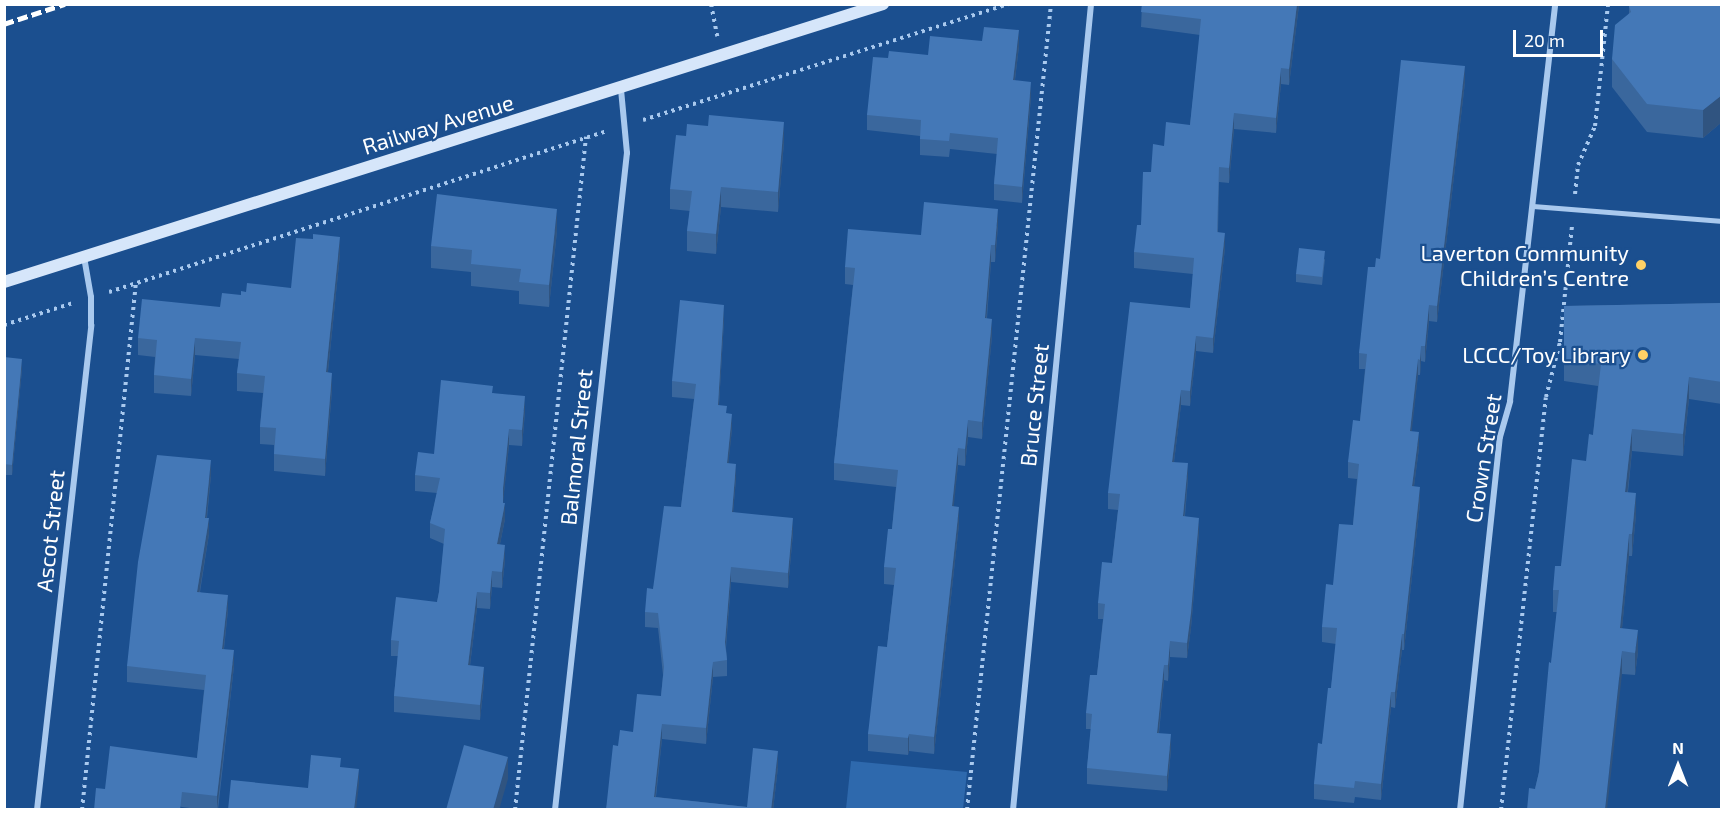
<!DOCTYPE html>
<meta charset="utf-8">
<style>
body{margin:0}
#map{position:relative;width:1726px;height:814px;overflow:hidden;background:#1b4f8f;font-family:"Exo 2",sans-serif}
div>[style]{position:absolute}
.green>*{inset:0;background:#2e69ad}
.path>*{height:4px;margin-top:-2px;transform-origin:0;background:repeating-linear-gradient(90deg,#a9c9ee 0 3px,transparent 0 7.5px)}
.lane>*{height:4.5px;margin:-2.25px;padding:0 2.25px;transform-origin:2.25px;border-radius:2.25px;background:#a9c9ee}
.street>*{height:6px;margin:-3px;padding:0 3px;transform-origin:3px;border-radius:3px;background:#a9c9ee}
.secondary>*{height:12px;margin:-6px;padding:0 6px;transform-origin:6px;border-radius:6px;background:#d6e6fa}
.rail>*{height:4.5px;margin-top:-2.25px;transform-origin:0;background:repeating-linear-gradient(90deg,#fff 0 10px,transparent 0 14.5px)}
.wall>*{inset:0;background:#3a679d}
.shaded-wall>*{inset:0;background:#305480}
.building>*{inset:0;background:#4478b7}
.dots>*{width:16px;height:16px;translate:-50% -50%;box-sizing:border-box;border:3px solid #1b4f8f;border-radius:50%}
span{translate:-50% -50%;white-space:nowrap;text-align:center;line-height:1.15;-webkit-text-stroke:4.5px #1b4f8f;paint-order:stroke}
.street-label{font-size:22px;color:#fff}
.poi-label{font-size:22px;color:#fff}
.right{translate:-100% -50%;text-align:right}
.frame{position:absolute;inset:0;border:6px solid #fff;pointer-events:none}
.north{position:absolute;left:1648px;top:736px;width:60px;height:60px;-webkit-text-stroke:4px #1b4f8f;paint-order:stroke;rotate:0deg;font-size:16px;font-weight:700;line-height:24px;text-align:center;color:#fff}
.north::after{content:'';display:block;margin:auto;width:21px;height:27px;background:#fff;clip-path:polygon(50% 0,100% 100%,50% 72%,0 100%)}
.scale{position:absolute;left:1513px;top:30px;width:90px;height:27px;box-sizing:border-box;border:3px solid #fff;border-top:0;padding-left:8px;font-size:18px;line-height:21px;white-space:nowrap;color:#fff;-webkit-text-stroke:4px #1b4f8f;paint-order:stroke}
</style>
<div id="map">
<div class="green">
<i style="clip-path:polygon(851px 761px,967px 772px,963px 809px,846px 809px)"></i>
</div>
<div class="path">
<i style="left:711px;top:4px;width:33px;rotate:79deg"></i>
<i style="left:643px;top:120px;width:383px;rotate:-17.6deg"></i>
<i style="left:1575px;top:194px;width:29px;rotate:-84deg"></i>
<i style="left:1578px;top:165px;width:43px;rotate:-66.4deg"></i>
<i style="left:1595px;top:126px;width:123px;rotate:-83.9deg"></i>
<i style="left:109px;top:292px;width:523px;rotate:-17.92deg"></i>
<i style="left:4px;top:325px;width:72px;rotate:-17.7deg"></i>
<i style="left:82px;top:810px;width:531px;rotate:-84.16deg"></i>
<i style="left:515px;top:810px;width:677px;rotate:-83.98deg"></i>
<i style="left:967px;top:810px;width:810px;rotate:-84.05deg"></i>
<i style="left:1501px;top:810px;width:415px;rotate:-83.8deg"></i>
<i style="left:1546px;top:397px;width:57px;rotate:-75.7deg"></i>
<i style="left:1560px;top:342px;width:117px;rotate:-84.1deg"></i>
</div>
<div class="lane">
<i style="left:1533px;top:206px;width:190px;rotate:4.5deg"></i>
</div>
<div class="street">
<i style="left:37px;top:810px;width:488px;rotate:-83.6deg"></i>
<i style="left:91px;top:325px;width:28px;rotate:-90deg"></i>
<i style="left:91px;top:297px;width:41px;rotate:-99.9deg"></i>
<i style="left:555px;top:810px;width:661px;rotate:-83.75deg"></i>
<i style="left:627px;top:153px;width:64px;rotate:-95.4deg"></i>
<i style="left:1013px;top:810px;width:810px;rotate:-84.47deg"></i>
<i style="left:1460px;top:810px;width:375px;rotate:-83.9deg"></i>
<i style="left:1500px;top:437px;width:37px;rotate:-74deg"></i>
<i style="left:1510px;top:401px;width:400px;rotate:-83.5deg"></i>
</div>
<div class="secondary">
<i style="left:4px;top:282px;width:922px;rotate:-17.55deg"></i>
</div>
<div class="rail">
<i style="left:4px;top:24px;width:64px;rotate:-18.2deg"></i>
</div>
<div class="wall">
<i style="clip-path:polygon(1142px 4px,1307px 4px,1306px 6px,1299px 5px,1289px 85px,1281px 84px,1276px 133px,1234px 129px,1229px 183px,1219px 182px,1218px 232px,1225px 248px,1213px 353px,1196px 351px,1190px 406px,1181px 405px,1174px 462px,1188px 479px,1185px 516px,1199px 533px,1191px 628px,1187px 658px,1170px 657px,1168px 681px,1164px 680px,1159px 733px,1171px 750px,1167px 791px,1087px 784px,1087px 768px,1091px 729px,1086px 729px,1086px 713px,1097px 675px,1103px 619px,1098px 619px,1098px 603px,1112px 563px,1118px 510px,1108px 509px,1108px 493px,1190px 308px,1193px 274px,1134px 268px,1134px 252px,1141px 225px,1151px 172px,1164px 146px,1190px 125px,1200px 35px,1141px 27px)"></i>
<i style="clip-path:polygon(1722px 4px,1722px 122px,1703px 138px,1647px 132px,1612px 87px,1612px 59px,1629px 13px,1629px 6px)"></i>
<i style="clip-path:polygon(1019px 46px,1015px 80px,1031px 97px,1022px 203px,994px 200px,994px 184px,997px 154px,950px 149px,949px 157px,920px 155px,920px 136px,867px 130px,867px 115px,888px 58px,928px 55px)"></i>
<i style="clip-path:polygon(1465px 82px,1437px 322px,1429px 321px,1425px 362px,1421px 361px,1420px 375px,1418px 375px,1411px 432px,1419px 448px,1414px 486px,1420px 503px,1404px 650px,1402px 650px,1395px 708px,1391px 707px,1381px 800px,1355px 797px,1354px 803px,1314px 799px,1314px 784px,1322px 744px,1331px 688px,1336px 644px,1322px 642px,1322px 627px,1333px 585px,1353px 525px,1357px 479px,1348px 478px,1348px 462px,1360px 421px,1365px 369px,1359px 369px,1359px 353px,1380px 259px)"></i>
<i style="clip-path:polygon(784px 142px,778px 212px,721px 207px,716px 254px,687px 251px,687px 231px,690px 211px,670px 209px,670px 189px)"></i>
<i style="clip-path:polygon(998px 226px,995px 262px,991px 262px,987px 318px,992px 336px,982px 439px,968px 437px,965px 466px,958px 465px,953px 506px,959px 524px,934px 754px,909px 751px,908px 755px,868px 751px,868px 734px,887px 647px,894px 585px,884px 584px,884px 567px,892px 529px,896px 487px,834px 480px,834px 463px,853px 285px,845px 284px,845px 267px,921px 235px)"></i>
<i style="clip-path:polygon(557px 231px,549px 307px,519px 304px,519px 291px,471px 286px,471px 272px,431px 268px,431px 246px)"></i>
<i style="clip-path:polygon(340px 254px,328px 372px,332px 390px,325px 476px,274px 471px,274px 445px,260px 444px,260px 427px,263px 393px,237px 391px,237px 373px,239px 359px,195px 355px,191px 396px,154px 393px,154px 375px,155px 357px,138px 355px,138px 338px,220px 307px,246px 292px,291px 288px)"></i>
<i style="clip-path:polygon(1325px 259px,1322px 285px,1296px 282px,1296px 274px)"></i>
<i style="clip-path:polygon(1722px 303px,1722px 404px,1689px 399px,1683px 456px,1632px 451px,1628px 492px,1636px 515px,1632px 556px,1629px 556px,1622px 628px,1638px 652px,1635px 675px,1622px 674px,1535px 789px,1539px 772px,1557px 612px,1553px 612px,1553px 590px,1561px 566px,1593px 435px,1598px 386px,1564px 381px,1564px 306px)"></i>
<i style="clip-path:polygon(724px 320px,719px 405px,727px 414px,732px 429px,728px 464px,736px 479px,733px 512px,793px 533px,788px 588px,731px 582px,726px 648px,727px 660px,727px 676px,713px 677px,706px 744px,662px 739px,656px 797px,747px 807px,778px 767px,773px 810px,606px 810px,618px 746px,633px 732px,661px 696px,663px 675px,658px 628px,645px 627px,645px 612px,681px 507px,694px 399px,672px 397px,672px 381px)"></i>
<i style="clip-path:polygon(4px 357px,22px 369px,12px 475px,4px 475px)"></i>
<i style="clip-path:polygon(493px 393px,525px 412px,522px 446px,509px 445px,503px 501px,505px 519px,500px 544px,505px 560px,502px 588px,492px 587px,490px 609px,477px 608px,470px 666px,484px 683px,480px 720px,394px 712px,394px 696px,398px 656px,391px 656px,391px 640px,437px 602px,439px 592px,444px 544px,430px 538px,430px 523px,437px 493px,415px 491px,415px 475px,434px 454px)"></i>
<i style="clip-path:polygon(211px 475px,207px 518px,209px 534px,200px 592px,228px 610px,224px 649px,234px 666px,218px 810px,205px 810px,182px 807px,105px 789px,197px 758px,204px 690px,127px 682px,127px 666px)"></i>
</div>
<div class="shaded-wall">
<i style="clip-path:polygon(1297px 4px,1299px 5px,1289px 85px,1289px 69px)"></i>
<i style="clip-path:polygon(1019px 30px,1019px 46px,1013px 95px,1013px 80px)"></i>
<i style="clip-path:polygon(1465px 66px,1465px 82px,1437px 322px,1437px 306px)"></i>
<i style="clip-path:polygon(1281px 68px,1281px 84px,1276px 133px,1276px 118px)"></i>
<i style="clip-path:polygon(1031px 82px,1031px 97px,1022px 203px,1022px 187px)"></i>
<i style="clip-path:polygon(1722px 95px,1722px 122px,1703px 138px,1703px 110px)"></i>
<i style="clip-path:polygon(1234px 113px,1234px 129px,1229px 183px,1229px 168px)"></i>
<i style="clip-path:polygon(784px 122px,784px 142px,778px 212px,778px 192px)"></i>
<i style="clip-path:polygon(721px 187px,721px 207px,716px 254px,716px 234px)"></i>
<i style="clip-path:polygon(557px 209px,557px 231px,549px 307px,549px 285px)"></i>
<i style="clip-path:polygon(998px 209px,998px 226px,995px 262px,995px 245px)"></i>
<i style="clip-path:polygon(1225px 233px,1225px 248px,1213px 353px,1213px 338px)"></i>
<i style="clip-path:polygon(340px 237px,340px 254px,326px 390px,326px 372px)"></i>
<i style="clip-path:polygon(991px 245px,991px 262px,985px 335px,985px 318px)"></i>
<i style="clip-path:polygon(724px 305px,724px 320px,718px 420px,718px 405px)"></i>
<i style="clip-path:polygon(1429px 305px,1429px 321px,1425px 362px,1425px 346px)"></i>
<i style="clip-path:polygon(992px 319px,992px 336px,982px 439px,982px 422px)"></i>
<i style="clip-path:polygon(1196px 336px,1196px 351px,1190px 406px,1190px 391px)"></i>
<i style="clip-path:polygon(195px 338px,195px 355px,191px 396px,191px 379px)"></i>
<i style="clip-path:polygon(1421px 346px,1421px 361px,1420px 375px,1420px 360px)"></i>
<i style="clip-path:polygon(22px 359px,22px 369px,12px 475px,12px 465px)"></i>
<i style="clip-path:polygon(1418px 359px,1418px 375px,1410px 447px,1410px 431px)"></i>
<i style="clip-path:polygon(332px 373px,332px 390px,325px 476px,325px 459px)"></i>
<i style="clip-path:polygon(1689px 377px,1689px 399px,1683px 456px,1683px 434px)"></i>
<i style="clip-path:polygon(1181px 390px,1181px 405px,1172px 478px,1172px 462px)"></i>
<i style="clip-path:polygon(525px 396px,525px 412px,522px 446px,522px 430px)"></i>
<i style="clip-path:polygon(732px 414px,732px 429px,727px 479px,727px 463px)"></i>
<i style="clip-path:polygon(968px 420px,968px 437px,965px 466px,965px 449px)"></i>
<i style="clip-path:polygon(509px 429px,509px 445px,503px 504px,503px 488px)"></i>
<i style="clip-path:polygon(1632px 429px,1632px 451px,1625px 514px,1625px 492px)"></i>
<i style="clip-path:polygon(1419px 432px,1419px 448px,1412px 502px,1412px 486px)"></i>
<i style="clip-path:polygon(958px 448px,958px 465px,952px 524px,952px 506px)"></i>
<i style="clip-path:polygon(211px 460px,211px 475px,205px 533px,205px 518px)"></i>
<i style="clip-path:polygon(1188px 463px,1188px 479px,1183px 532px,1183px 516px)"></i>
<i style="clip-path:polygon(736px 464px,736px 479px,732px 527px,732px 512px)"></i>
<i style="clip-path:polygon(1420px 487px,1420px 503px,1404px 650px,1404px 634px)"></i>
<i style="clip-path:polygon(1636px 493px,1636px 515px,1632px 556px,1632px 534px)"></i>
<i style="clip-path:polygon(505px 503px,505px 519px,497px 559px,497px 544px)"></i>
<i style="clip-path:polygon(959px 507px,959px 524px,934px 754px,934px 737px)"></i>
<i style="clip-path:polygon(209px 518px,209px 534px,197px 607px,197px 592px)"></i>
<i style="clip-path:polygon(793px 518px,793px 533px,788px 588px,788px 573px)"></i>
<i style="clip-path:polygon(1199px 518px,1199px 533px,1191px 628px,1187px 658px,1187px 643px)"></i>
<i style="clip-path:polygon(1629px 534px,1629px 556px,1620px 650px,1620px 628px)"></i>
<i style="clip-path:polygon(505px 545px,505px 560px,502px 588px,502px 572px)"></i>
<i style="clip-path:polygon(731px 567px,731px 582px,725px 657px,725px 642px)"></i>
<i style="clip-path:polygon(492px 571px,492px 587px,490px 609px,490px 593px)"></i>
<i style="clip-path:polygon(477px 592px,477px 608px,468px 681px,468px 665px)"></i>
<i style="clip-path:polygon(228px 595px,228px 610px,222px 664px,222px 649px)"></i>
<i style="clip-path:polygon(1638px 630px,1638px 652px,1635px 675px,1635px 653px)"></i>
<i style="clip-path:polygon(1402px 634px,1402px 650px,1395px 708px,1395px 692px)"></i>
<i style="clip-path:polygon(1170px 641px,1170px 657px,1168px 681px,1168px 665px)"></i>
<i style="clip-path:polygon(234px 650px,234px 666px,217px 810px,217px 796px)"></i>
<i style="clip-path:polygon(1622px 651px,1622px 674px,1607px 810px,1605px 810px)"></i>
<i style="clip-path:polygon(713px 662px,713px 677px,706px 744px,706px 728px)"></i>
<i style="clip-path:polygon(1164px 665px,1164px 680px,1157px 749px,1157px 733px)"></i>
<i style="clip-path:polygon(484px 667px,484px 683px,480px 720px,480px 705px)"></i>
<i style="clip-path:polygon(1391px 692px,1391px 707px,1381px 800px,1381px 784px)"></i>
<i style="clip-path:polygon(662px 724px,662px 739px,654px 810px,654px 797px)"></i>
<i style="clip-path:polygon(909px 734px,909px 751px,908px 755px,908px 738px)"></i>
<i style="clip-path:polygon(1171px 734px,1171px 750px,1167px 791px,1167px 776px)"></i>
<i style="clip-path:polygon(778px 751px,778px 767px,773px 810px,771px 810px)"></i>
<i style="clip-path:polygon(508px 757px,508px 779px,499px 810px,493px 810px)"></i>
<i style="clip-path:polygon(359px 769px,359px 784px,356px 810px,354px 810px)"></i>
</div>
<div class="building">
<i style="clip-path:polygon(1142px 4px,1297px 4px,1289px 69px,1281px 68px,1276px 118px,1234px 113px,1229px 168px,1219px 167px,1217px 232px,1225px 233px,1213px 338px,1196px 336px,1190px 391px,1181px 390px,1172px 462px,1188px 463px,1183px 516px,1199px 518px,1191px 613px,1187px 643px,1170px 641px,1168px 665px,1164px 665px,1157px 733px,1171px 734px,1167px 776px,1087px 768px,1092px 714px,1086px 713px,1090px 675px,1097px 675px,1105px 604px,1098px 603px,1102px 562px,1112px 563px,1120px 494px,1108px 493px,1130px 302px,1190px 308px,1194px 258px,1134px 252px,1137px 225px,1141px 225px,1143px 172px,1151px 172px,1153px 144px,1164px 146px,1166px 122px,1190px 125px,1201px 19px,1141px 12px)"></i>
<i style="clip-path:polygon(1631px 4px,1722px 4px,1722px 95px,1703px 110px,1647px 104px,1612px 59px,1615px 25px,1631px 12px,1629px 6px)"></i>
<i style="clip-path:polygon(984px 27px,1019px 30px,1013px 80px,1031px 82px,1022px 187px,994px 184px,998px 138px,950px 133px,949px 141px,920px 139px,921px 120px,867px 115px,873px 57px,888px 58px,889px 51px,928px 55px,930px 36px,982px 41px)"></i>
<i style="clip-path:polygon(1401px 60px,1465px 66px,1437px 306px,1429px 305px,1425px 346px,1421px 346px,1420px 360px,1418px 359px,1410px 431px,1419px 432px,1412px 486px,1420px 487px,1404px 634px,1402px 634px,1395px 692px,1391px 692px,1381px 784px,1355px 781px,1354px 788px,1314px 784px,1318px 743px,1322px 744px,1328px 688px,1331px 688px,1337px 628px,1322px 627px,1326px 584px,1333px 585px,1339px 524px,1353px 525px,1359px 464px,1348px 462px,1353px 420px,1360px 421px,1367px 354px,1359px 353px,1368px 267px,1375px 267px,1376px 258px,1380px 259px)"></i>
<i style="clip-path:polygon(709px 115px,784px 122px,778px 192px,721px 187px,716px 234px,687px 231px,692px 191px,670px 189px,676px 135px,686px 136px,687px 124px,708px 126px)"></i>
<i style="clip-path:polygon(437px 194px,557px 209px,549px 285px,519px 282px,521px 269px,471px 264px,472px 250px,431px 246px)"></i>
<i style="clip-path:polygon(924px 202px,998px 209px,995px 245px,991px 245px,985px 318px,992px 319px,982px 422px,968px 420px,965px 449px,958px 448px,952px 506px,959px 507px,934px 737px,909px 734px,908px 738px,868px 734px,878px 646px,887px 647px,896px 568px,884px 567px,888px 529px,892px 529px,898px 470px,834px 463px,855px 268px,845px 267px,848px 229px,921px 235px)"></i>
<i style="clip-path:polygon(313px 234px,340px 237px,326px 372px,332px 373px,325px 459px,274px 454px,276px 428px,260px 427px,265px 376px,237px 373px,241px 342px,195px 338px,191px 379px,154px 375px,157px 340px,138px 338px,142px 299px,220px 307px,222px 293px,241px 295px,241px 291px,246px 292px,247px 283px,291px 288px,296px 238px,313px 239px)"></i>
<i style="clip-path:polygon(1299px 248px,1325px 251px,1322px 277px,1296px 274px)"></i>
<i style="clip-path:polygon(680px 300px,724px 305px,718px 405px,727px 406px,726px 413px,732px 414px,727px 463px,736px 464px,732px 512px,793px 518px,788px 573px,731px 567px,725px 642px,727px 660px,713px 662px,706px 728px,662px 724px,654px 797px,747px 807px,753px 748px,778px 751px,771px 810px,606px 810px,613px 745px,618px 746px,620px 730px,633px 732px,637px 694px,661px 696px,664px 667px,658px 613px,645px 612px,647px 588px,653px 589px,664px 506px,681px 507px,696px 384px,672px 381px)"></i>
<i style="clip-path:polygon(1722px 303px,1722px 382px,1689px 377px,1683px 434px,1632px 429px,1625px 492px,1636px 493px,1632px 534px,1629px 534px,1620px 628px,1638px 630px,1635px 653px,1622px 651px,1605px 810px,1527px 810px,1529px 788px,1535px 789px,1539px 772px,1549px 662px,1551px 663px,1559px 590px,1553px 590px,1555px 566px,1561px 566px,1572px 459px,1586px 461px,1589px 434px,1593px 435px,1601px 364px,1564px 359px,1564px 306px)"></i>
<i style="clip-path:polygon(4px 357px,22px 359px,12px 465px,4px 464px)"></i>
<i style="clip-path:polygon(441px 380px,493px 386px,492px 393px,525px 396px,522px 430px,509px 429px,503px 488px,503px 503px,505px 503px,497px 544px,505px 545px,502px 572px,492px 571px,490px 593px,477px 592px,468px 665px,484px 667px,480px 705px,394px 696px,399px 641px,391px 640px,396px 597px,437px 602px,439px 592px,445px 529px,430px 523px,440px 478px,415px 475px,418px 452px,434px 454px)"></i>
<i style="clip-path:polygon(157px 455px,211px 460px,205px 518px,209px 518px,197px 592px,228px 595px,222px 649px,234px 650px,217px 796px,182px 792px,180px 810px,94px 810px,96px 788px,105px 789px,110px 746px,197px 758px,206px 675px,127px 666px,138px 562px)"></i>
<i style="clip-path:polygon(464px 745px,508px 757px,493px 810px,446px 810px)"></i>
<i style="clip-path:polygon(311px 755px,341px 758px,340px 767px,359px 769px,354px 810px,228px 810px,231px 780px,308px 788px)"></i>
</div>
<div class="dots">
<i style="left:1641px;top:265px;background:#ffd166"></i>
<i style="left:1643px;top:355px;background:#ffd166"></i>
</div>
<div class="street-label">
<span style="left:438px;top:124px;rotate:-17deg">Railway Avenue</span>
<span style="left:1034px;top:405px;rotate:-84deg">Bruce Street</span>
<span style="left:576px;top:447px;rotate:-84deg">Balmoral Street</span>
<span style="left:1483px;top:458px;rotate:-81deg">Crown Street</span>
<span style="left:50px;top:531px;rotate:-84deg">Ascot Street</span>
</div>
<div class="poi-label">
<span class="right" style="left:1629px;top:265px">Laverton Community<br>Children’s Centre</span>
<span class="right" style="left:1631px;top:355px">LCCC/Toy Library</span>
</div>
<div class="frame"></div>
<div class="north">N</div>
<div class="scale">20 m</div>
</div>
